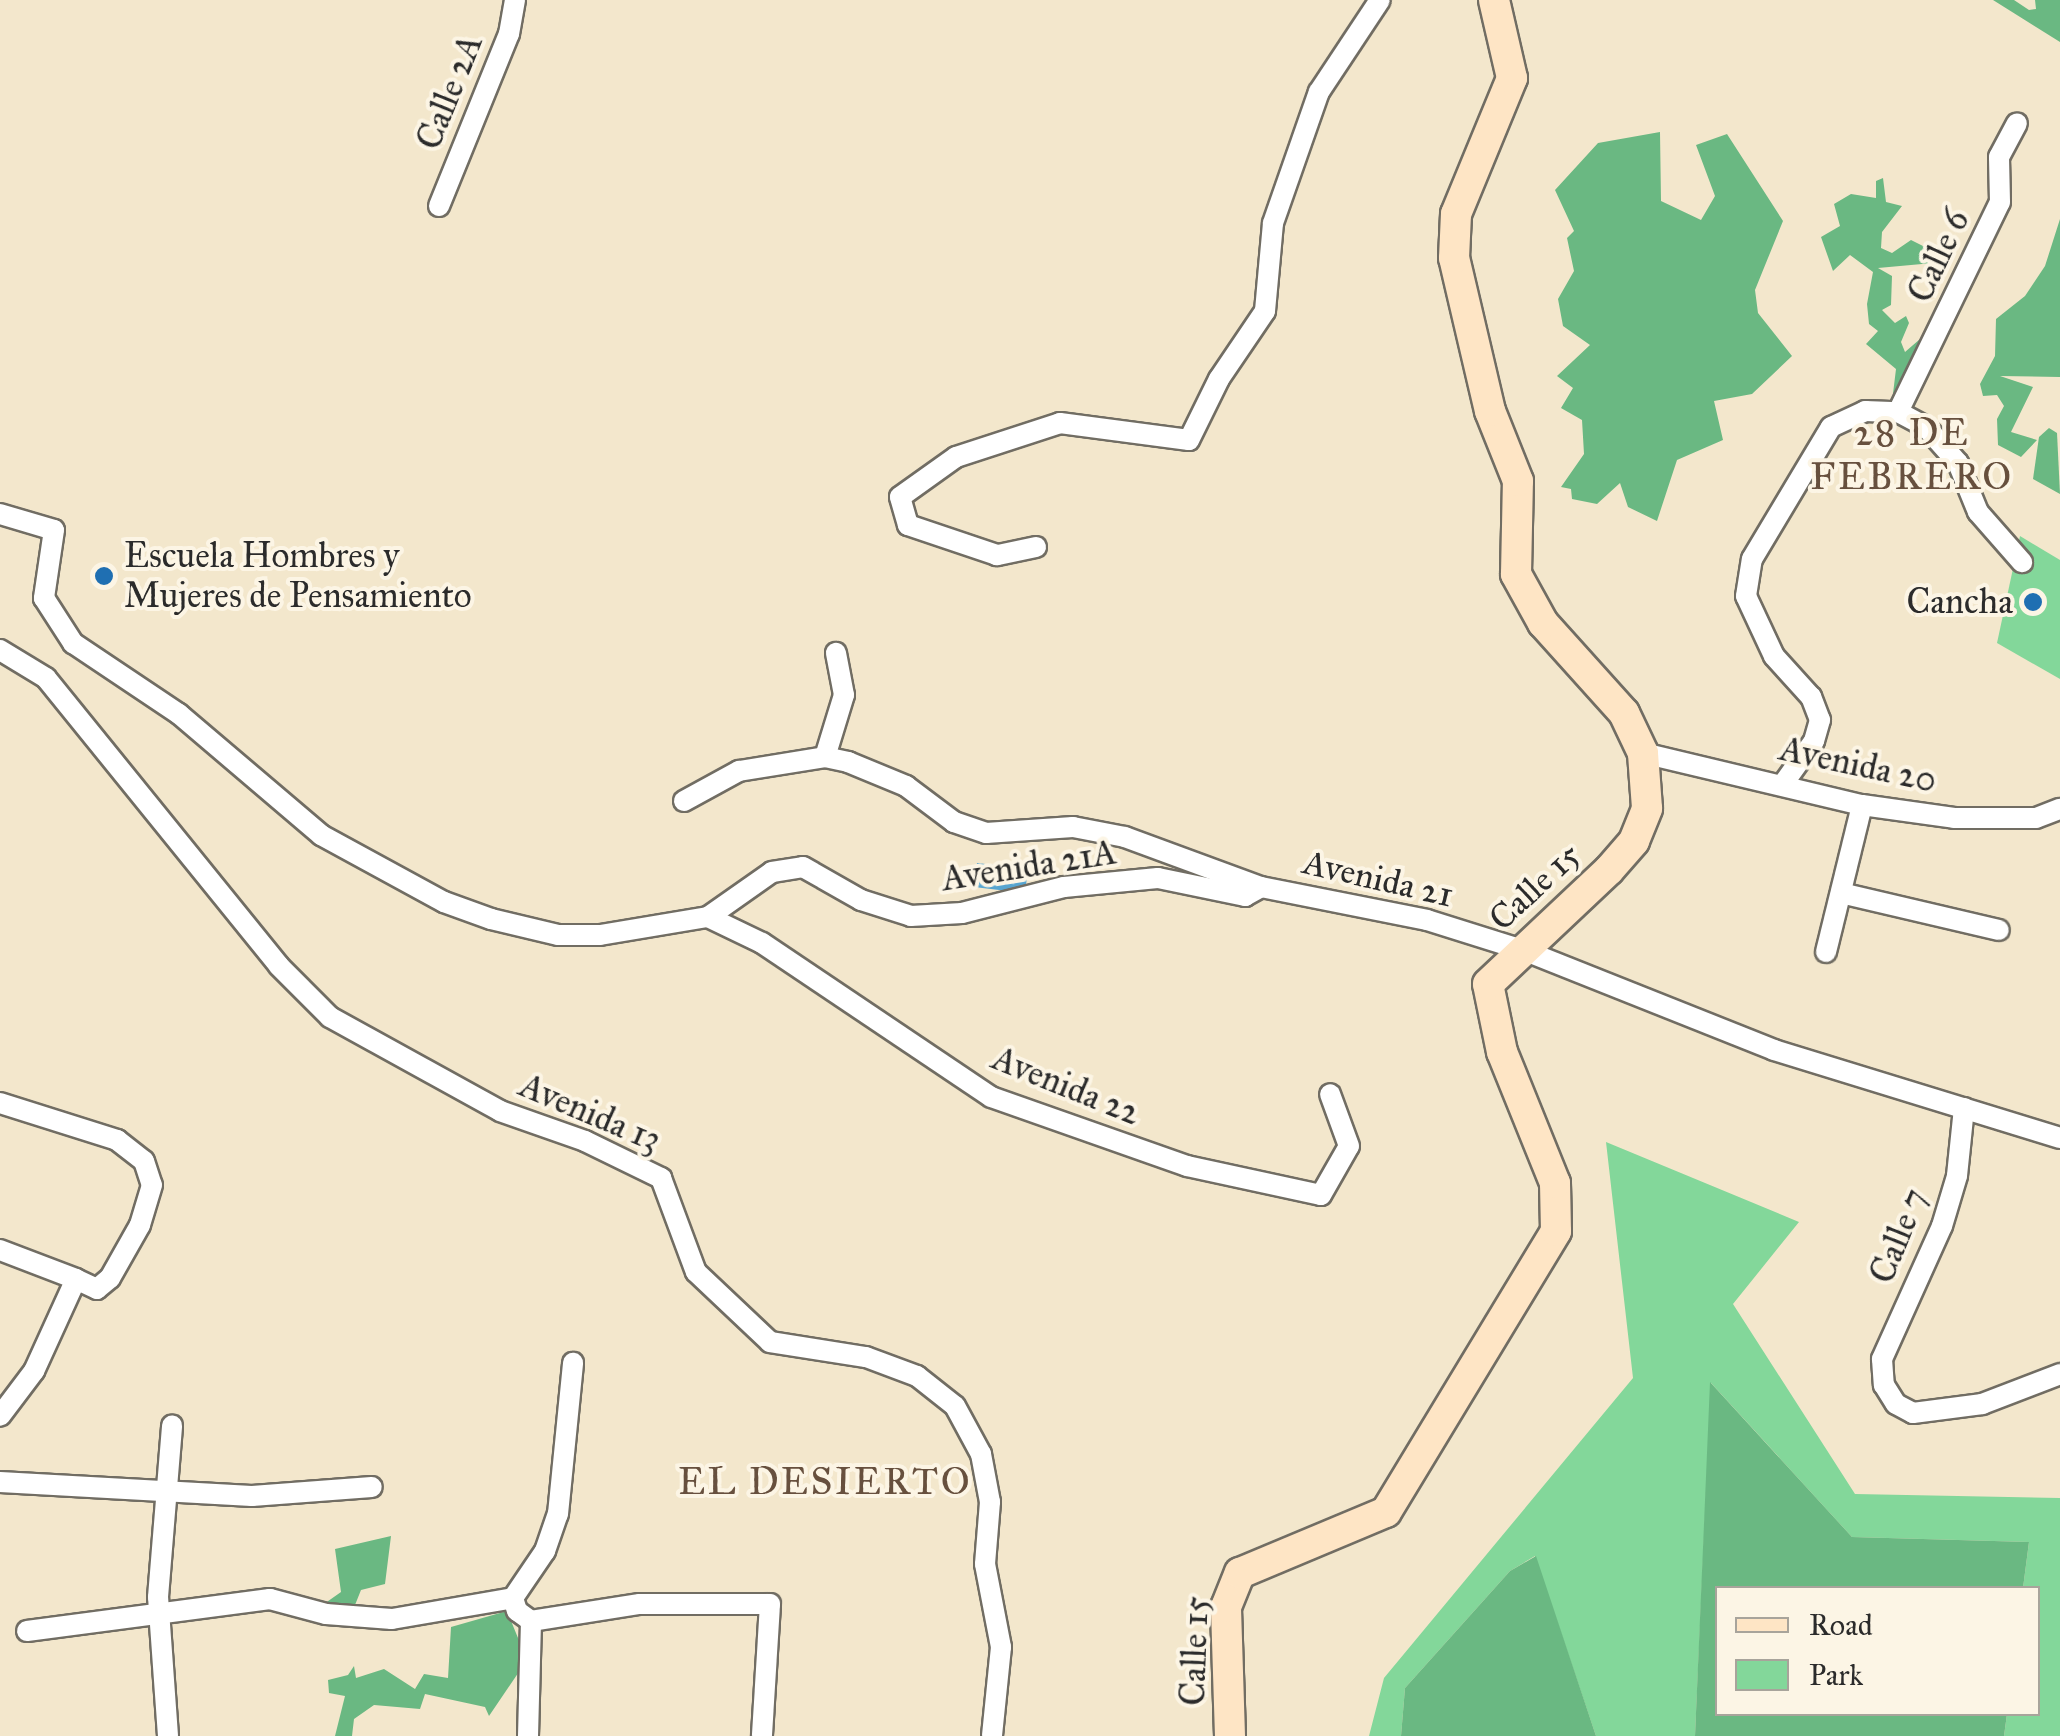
<!DOCTYPE html>
<style>
body{margin:0}
#map{position:relative;width:2060px;height:1736px;overflow:hidden;background:#f3e7cc;font-family:"IM FELL Great Primer",serif}
div>[style]{position:absolute}
.green>*{inset:0;background:#83d79a}
.forest>*{inset:0;background:#6ab882}
.water>*{inset:0;background:#57a5d0}
.roads{filter:drop-shadow(2px 0 #716d63) drop-shadow(-2px 0 #716d63) drop-shadow(0 2px #716d63) drop-shadow(0 -2px #716d63)}
.street>*{height:20px;margin:-10px;padding:0 10px;transform-origin:10px;border-radius:10px;background:#fff}
.secondary>*{height:30px;margin:-15px;padding:0 15px;transform-origin:15px;border-radius:15px;background:#fee5c5}
.dots>*{width:28px;height:28px;translate:-50% -50%;box-sizing:border-box;border:5px solid #fcf5e5;border-radius:50%}
span{translate:-50% -50%;white-space:nowrap;text-align:center;line-height:1.15;-webkit-text-stroke:8px #fcf5e5;paint-order:stroke}
.street-label{font-size:35px;color:#2b2b2b}
.poi-label{font-size:35px;color:#2b2b2b}
.left{translate:0 -50%;text-align:left}
.right{translate:-100% -50%;text-align:right}
.neighbourhood-label{font-size:38px;color:#67503e;letter-spacing:2.5px}
.legend{position:absolute;left:1715px;top:1586px;width:325px;height:130px;box-sizing:border-box;background:#fcf5e5;border:2px solid #a8a49b;margin:0;padding:12px 18px;list-style:none;font-size:30px;color:#2b2b2b}
.legend li{display:flex;align-items:center;gap:20px;height:50px}
.legend b{width:50px;border:2px solid #a8a49b}
</style>
<div id="map">
<div class="green">
<i style="clip-path:polygon(2020px 536px,2060px 560px,2060px 679px,1997px 643px)"></i>
<i style="clip-path:polygon(1606px 1142px,1799px 1222px,1733px 1304px,1855px 1494px,2060px 1498px,2060px 1736px,2004px 1736px,2007px 1714px,2038px 1714px,2038px 1588px,2023px 1588px,2029px 1542px,1852px 1537px,1711px 1383px,1695px 1736px,1596px 1736px,1535px 1556px,1510px 1571px,1405px 1688px,1401px 1736px,1369px 1736px,1384px 1678px,1633px 1378px)"></i>
</div>
<div class="forest">
<i style="clip-path:polygon(1993px 0,2014px 0,2029px 10px,2036px 9px,2035px 0,2060px 0,2060px 42px)"></i>
<i style="clip-path:polygon(1660px 132px,1661px 201px,1701px 220px,1715px 196px,1696px 145px,1727px 134px,1783px 221px,1755px 290px,1758px 313px,1792px 356px,1752px 394px,1714px 401px,1723px 440px,1677px 460px,1657px 521px,1628px 507px,1620px 483px,1597px 504px,1572px 499px,1571px 489px,1561px 487px,1584px 454px,1582px 420px,1561px 408px,1573px 388px,1557px 376px,1590px 345px,1563px 326px,1558px 299px,1574px 271px,1567px 238px,1574px 231px,1555px 190px,1598px 143px)"></i>
<i style="clip-path:polygon(1883px 178px,1886px 202px,1902px 206px,1882px 232px,1881px 248px,1892px 253px,1911px 240px,1929px 249px,1933px 263px,1878px 268px,1892px 276px,1891px 305px,1882px 310px,1895px 323px,1906px 316px,1909px 323px,1901px 342px,1905px 352px,1927px 333px,1891px 410px,1896px 369px,1866px 344px,1878px 331px,1869px 324px,1867px 304px,1873px 272px,1850px 255px,1833px 271px,1821px 237px,1840px 226px,1834px 204px,1851px 194px,1876px 198px,1876px 181px)"></i>
<i style="clip-path:polygon(2060px 219px,2060px 377px,2000px 376px,2033px 387px,2011px 432px,2037px 440px,2021px 457px,1998px 445px,1997px 419px,2004px 406px,1997px 395px,1983px 396px,1980px 384px,1995px 356px,1996px 319px,2025px 296px,2045px 266px)"></i>
<i style="clip-path:polygon(2049px 428px,2057px 433px,2060px 494px,2033px 479px,2039px 437px)"></i>
<i style="clip-path:polygon(1710px 1382px,1852px 1537px,2029px 1542px,2023px 1588px,1718px 1588px,1718px 1714px,2007px 1714px,2004px 1736px,1695px 1736px)"></i>
<i style="clip-path:polygon(391px 1536px,385px 1584px,361px 1590px,353px 1610px,314px 1611px,341px 1592px,335px 1549px)"></i>
<i style="clip-path:polygon(1536px 1556px,1596px 1736px,1401px 1736px,1405px 1688px,1510px 1571px)"></i>
<i style="clip-path:polygon(507px 1611px,527px 1660px,489px 1716px,485px 1707px,425px 1694px,420px 1709px,374px 1705px,354px 1719px,352px 1736px,335px 1736px,345px 1696px,329px 1693px,328px 1680px,348px 1675px,354px 1666px,356px 1678px,384px 1669px,415px 1689px,424px 1674px,448px 1678px,451px 1627px)"></i>
</div>
<div class="water">
<i style="clip-path:polygon(977px 863px,1028px 869px,1025px 893px,974px 887px)"></i>
</div>
<div class="roads">
<div class="street">
<i style="left:439px;top:206px;width:186px;rotate:-67.9deg"></i>
<i style="left:509px;top:34px;width:35px;rotate:-80deg"></i>
<i style="left:1898px;top:412px;width:233px;rotate:-64.1deg"></i>
<i style="left:2000px;top:202px;width:45px;rotate:-91.3deg"></i>
<i style="left:1999px;top:157px;width:38px;rotate:-62deg"></i>
<i style="left:0;top:514px;width:56px;rotate:16.5deg"></i>
<i style="left:54px;top:530px;width:69px;rotate:98.4deg"></i>
<i style="left:44px;top:598px;width:54px;rotate:57.2deg"></i>
<i style="left:73px;top:643px;width:128px;rotate:33.8deg"></i>
<i style="left:179px;top:714px;width:187px;rotate:40.4deg"></i>
<i style="left:321px;top:835px;width:140px;rotate:28.6deg"></i>
<i style="left:444px;top:902px;width:50px;rotate:19.9deg"></i>
<i style="left:491px;top:919px;width:69px;rotate:13.4deg"></i>
<i style="left:558px;top:935px;width:42px"></i>
<i style="left:600px;top:935px;width:109px;rotate:-9.5deg"></i>
<i style="left:708px;top:917px;width:78px;rotate:-35.1deg"></i>
<i style="left:772px;top:872px;width:31px;rotate:-9deg"></i>
<i style="left:803px;top:867px;width:67px;rotate:29.6deg"></i>
<i style="left:861px;top:900px;width:52px;rotate:17.7deg"></i>
<i style="left:911px;top:916px;width:51px;rotate:-3.4deg"></i>
<i style="left:962px;top:913px;width:105px;rotate:-14.3deg"></i>
<i style="left:1064px;top:887px;width:94px;rotate:-5.5deg"></i>
<i style="left:1158px;top:878px;width:89px;rotate:11.7deg"></i>
<i style="left:1245px;top:896px;width:18px;rotate:-29deg"></i>
<i style="left:1036px;top:547px;width:40px;rotate:168deg"></i>
<i style="left:997px;top:555px;width:94px;rotate:-161.4deg"></i>
<i style="left:908px;top:525px;width:29px;rotate:-106deg"></i>
<i style="left:900px;top:497px;width:69px;rotate:-35.5deg"></i>
<i style="left:956px;top:457px;width:109px;rotate:-18.1deg"></i>
<i style="left:1060px;top:423px;width:130px;rotate:7.5deg"></i>
<i style="left:1189px;top:440px;width:68px;rotate:-63.8deg"></i>
<i style="left:1219px;top:379px;width:82px;rotate:-55.9deg"></i>
<i style="left:1265px;top:311px;width:88px;rotate:-84.8deg"></i>
<i style="left:1273px;top:223px;width:139px;rotate:-70.7deg"></i>
<i style="left:1319px;top:92px;width:110px;rotate:-56.5deg"></i>
<i style="left:0;top:650px;width:54px;rotate:31.3deg"></i>
<i style="left:46px;top:678px;width:370px;rotate:51deg"></i>
<i style="left:279px;top:966px;width:72px;rotate:45deg"></i>
<i style="left:330px;top:1017px;width:194px;rotate:28.9deg"></i>
<i style="left:500px;top:1111px;width:90px;rotate:19.4deg"></i>
<i style="left:585px;top:1141px;width:85px;rotate:26deg"></i>
<i style="left:661px;top:1178px;width:100px;rotate:69.6deg"></i>
<i style="left:696px;top:1272px;width:102px;rotate:43.4deg"></i>
<i style="left:770px;top:1342px;width:97px;rotate:8.9deg"></i>
<i style="left:866px;top:1357px;width:54px;rotate:20.4deg"></i>
<i style="left:917px;top:1376px;width:48px;rotate:38.3deg"></i>
<i style="left:955px;top:1406px;width:55px;rotate:61.6deg"></i>
<i style="left:981px;top:1454px;width:49px;rotate:79.4deg"></i>
<i style="left:990px;top:1502px;width:62px;rotate:94.6deg"></i>
<i style="left:985px;top:1564px;width:85px;rotate:79.1deg"></i>
<i style="left:1001px;top:1647px;width:89px;rotate:95.8deg"></i>
<i style="left:1643px;top:753px;width:225px;rotate:13.4deg"></i>
<i style="left:1862px;top:805px;width:93px;rotate:8deg"></i>
<i style="left:1954px;top:818px;width:82px"></i>
<i style="left:2036px;top:818px;width:26px;rotate:-21deg"></i>
<i style="left:825px;top:757px;width:65px;rotate:-73deg"></i>
<i style="left:844px;top:695px;width:43px;rotate:-100.8deg"></i>
<i style="left:1783px;top:784px;width:53px;rotate:-54.2deg"></i>
<i style="left:1814px;top:741px;width:22px;rotate:-74deg"></i>
<i style="left:1820px;top:720px;width:25px;rotate:-111deg"></i>
<i style="left:1811px;top:697px;width:55px;rotate:-132.1deg"></i>
<i style="left:1774px;top:656px;width:66px;rotate:-115deg"></i>
<i style="left:1746px;top:596px;width:37px;rotate:-81deg"></i>
<i style="left:1752px;top:559px;width:154px;rotate:-59.1deg"></i>
<i style="left:1831px;top:427px;width:38px;rotate:-25deg"></i>
<i style="left:1865px;top:411px;width:33px;rotate:2deg"></i>
<i style="left:1898px;top:412px;width:32px;rotate:28deg"></i>
<i style="left:1926px;top:427px;width:48px;rotate:48.4deg"></i>
<i style="left:1958px;top:463px;width:53px;rotate:67.8deg"></i>
<i style="left:1978px;top:512px;width:67px;rotate:48.7deg"></i>
<i style="left:684px;top:801px;width:63px;rotate:-28.6deg"></i>
<i style="left:739px;top:771px;width:87px;rotate:-9.2deg"></i>
<i style="left:825px;top:757px;width:24px;rotate:12deg"></i>
<i style="left:848px;top:762px;width:63px;rotate:22.5deg"></i>
<i style="left:906px;top:786px;width:60px;rotate:36.9deg"></i>
<i style="left:954px;top:822px;width:34px;rotate:19deg"></i>
<i style="left:986px;top:833px;width:87px;rotate:-3.9deg"></i>
<i style="left:1073px;top:827px;width:53px;rotate:10.9deg"></i>
<i style="left:1125px;top:837px;width:145px;rotate:20.2deg"></i>
<i style="left:1261px;top:887px;width:169px;rotate:11.2deg"></i>
<i style="left:1427px;top:920px;width:101px;rotate:17.4deg"></i>
<i style="left:1523px;top:950px;width:270px;rotate:21.7deg"></i>
<i style="left:1774px;top:1050px;width:299px;rotate:17.1deg"></i>
<i style="left:1841px;top:893px;width:162px;rotate:13.2deg"></i>
<i style="left:708px;top:917px;width:60px;rotate:25.7deg"></i>
<i style="left:762px;top:943px;width:276px;rotate:33.9deg"></i>
<i style="left:991px;top:1097px;width:208px;rotate:19.4deg"></i>
<i style="left:1187px;top:1166px;width:137px;rotate:12.2deg"></i>
<i style="left:1321px;top:1195px;width:56px;rotate:-60.3deg"></i>
<i style="left:1349px;top:1146px;width:55px;rotate:-110.1deg"></i>
<i style="left:1826px;top:952px;width:151px;rotate:-76.2deg"></i>
<i style="left:0;top:1103px;width:123px;rotate:17.5deg"></i>
<i style="left:117px;top:1140px;width:34px;rotate:38deg"></i>
<i style="left:144px;top:1161px;width:25px;rotate:72deg"></i>
<i style="left:152px;top:1185px;width:42px;rotate:106.7deg"></i>
<i style="left:140px;top:1225px;width:61px;rotate:119.5deg"></i>
<i style="left:110px;top:1278px;width:17px;rotate:140deg"></i>
<i style="left:97px;top:1289px;width:23px;rotate:-155deg"></i>
<i style="left:76px;top:1279px;width:101px;rotate:114.5deg"></i>
<i style="left:34px;top:1371px;width:56px;rotate:127.1deg"></i>
<i style="left:1964px;top:1108px;width:68px;rotate:95.9deg"></i>
<i style="left:1957px;top:1176px;width:52px;rotate:106.7deg"></i>
<i style="left:1942px;top:1226px;width:146px;rotate:114.3deg"></i>
<i style="left:1882px;top:1359px;width:26px;rotate:86deg"></i>
<i style="left:1884px;top:1385px;width:22px;rotate:58deg"></i>
<i style="left:1896px;top:1404px;width:19px;rotate:28deg"></i>
<i style="left:1913px;top:1413px;width:70px;rotate:-7.4deg"></i>
<i style="left:1982px;top:1404px;width:84px;rotate:-21deg"></i>
<i style="left:0;top:1250px;width:81px;rotate:20.9deg"></i>
<i style="left:0;top:1482px;width:252px;rotate:3.2deg"></i>
<i style="left:252px;top:1496px;width:120px;rotate:-4.3deg"></i>
<i style="left:531px;top:1621px;width:110px;rotate:-8.9deg"></i>
<i style="left:640px;top:1604px;width:130px"></i>
<i style="left:770px;top:1604px;width:132px;rotate:93.5deg"></i>
<i style="left:27px;top:1631px;width:245px;rotate:-7.5deg"></i>
<i style="left:270px;top:1599px;width:58px;rotate:15deg"></i>
<i style="left:326px;top:1614px;width:66px;rotate:4.3deg"></i>
<i style="left:392px;top:1619px;width:123px;rotate:-9.8deg"></i>
<i style="left:168px;top:1736px;width:139px;rotate:-94.1deg"></i>
<i style="left:158px;top:1597px;width:172px;rotate:-85.3deg"></i>
<i style="left:528px;top:1736px;width:115px;rotate:-88.5deg"></i>
<i style="left:531px;top:1621px;width:17px;rotate:-144deg"></i>
<i style="left:517px;top:1611px;width:14px;rotate:-107deg"></i>
<i style="left:513px;top:1598px;width:57px;rotate:-55.8deg"></i>
<i style="left:545px;top:1551px;width:39px;rotate:-71deg"></i>
<i style="left:558px;top:1514px;width:152px;rotate:-84.3deg"></i>
</div>
<div class="secondary">
<i style="left:1230px;top:1736px;width:129px;rotate:-91.8deg"></i>
<i style="left:1226px;top:1607px;width:37px;rotate:-68deg"></i>
<i style="left:1240px;top:1573px;width:158px;rotate:-22.7deg"></i>
<i style="left:1386px;top:1512px;width:328px;rotate:-58.8deg"></i>
<i style="left:1556px;top:1231px;width:48px;rotate:-91.2deg"></i>
<i style="left:1555px;top:1183px;width:141px;rotate:-112deg"></i>
<i style="left:1502px;top:1052px;width:69px;rotate:-101.6deg"></i>
<i style="left:1488px;top:984px;width:166px;rotate:-43.3deg"></i>
<i style="left:1609px;top:870px;width:38px;rotate:-49deg"></i>
<i style="left:1634px;top:841px;width:35px;rotate:-68deg"></i>
<i style="left:1647px;top:808px;width:55px;rotate:-94.2deg"></i>
<i style="left:1643px;top:753px;width:44px;rotate:-115.4deg"></i>
<i style="left:1624px;top:713px;width:121px;rotate:-132deg"></i>
<i style="left:1543px;top:623px;width:56px;rotate:-118.9deg"></i>
<i style="left:1516px;top:574px;width:93px;rotate:-88.8deg"></i>
<i style="left:1518px;top:481px;width:75px;rotate:-111.8deg"></i>
<i style="left:1490px;top:411px;width:157px;rotate:-103.2deg"></i>
<i style="left:1454px;top:258px;width:44px;rotate:-87.4deg"></i>
<i style="left:1456px;top:214px;width:147px;rotate:-67.6deg"></i>
<i style="left:1512px;top:78px;width:80px;rotate:-103deg"></i>
</div>
</div>
<div class="dots">
<i style="left:104px;top:576px;background:#1f6fb2"></i>
<i style="left:2033px;top:602px;background:#1f6fb2"></i>
</div>
<div class="street-label">
<span style="left:450px;top:92px;rotate:-68deg">Calle 2A</span>
<span style="left:1939px;top:256px;rotate:-65deg">Calle 6</span>
<span style="left:1858px;top:765px;rotate:12deg">Avenida 20</span>
<span style="left:1029px;top:866px;rotate:-9deg">Avenida 21A</span>
<span style="left:1378px;top:879px;rotate:13deg">Avenida 21</span>
<span style="left:1535px;top:887px;rotate:-43deg">Calle 15</span>
<span style="left:1066px;top:1086px;rotate:22deg">Avenida 22</span>
<span style="left:590px;top:1113px;rotate:23deg">Avenida 13</span>
<span style="left:1899px;top:1236px;rotate:-68deg">Calle 7</span>
<span style="left:1195px;top:1651px;rotate:-88deg">Calle 15</span>
</div>
<div class="poi-label">
<span class="left" style="left:124px;top:576px">Escuela Hombres y<br>Mujeres de Pensamiento</span>
<span class="right" style="left:2013px;top:602px">Cancha</span>
</div>
<div class="neighbourhood-label">
<span style="left:1912px;top:455px">28 DE<br>FEBRERO</span>
<span style="left:825px;top:1482px">EL DESIERTO</span>
</div>
<ul class="legend">
<li><b style="height:12px;background:#fee5c5"></b>Road</li>
<li><b style="height:28px;background:#83d79a"></b>Park</li>
</ul>
</div>
